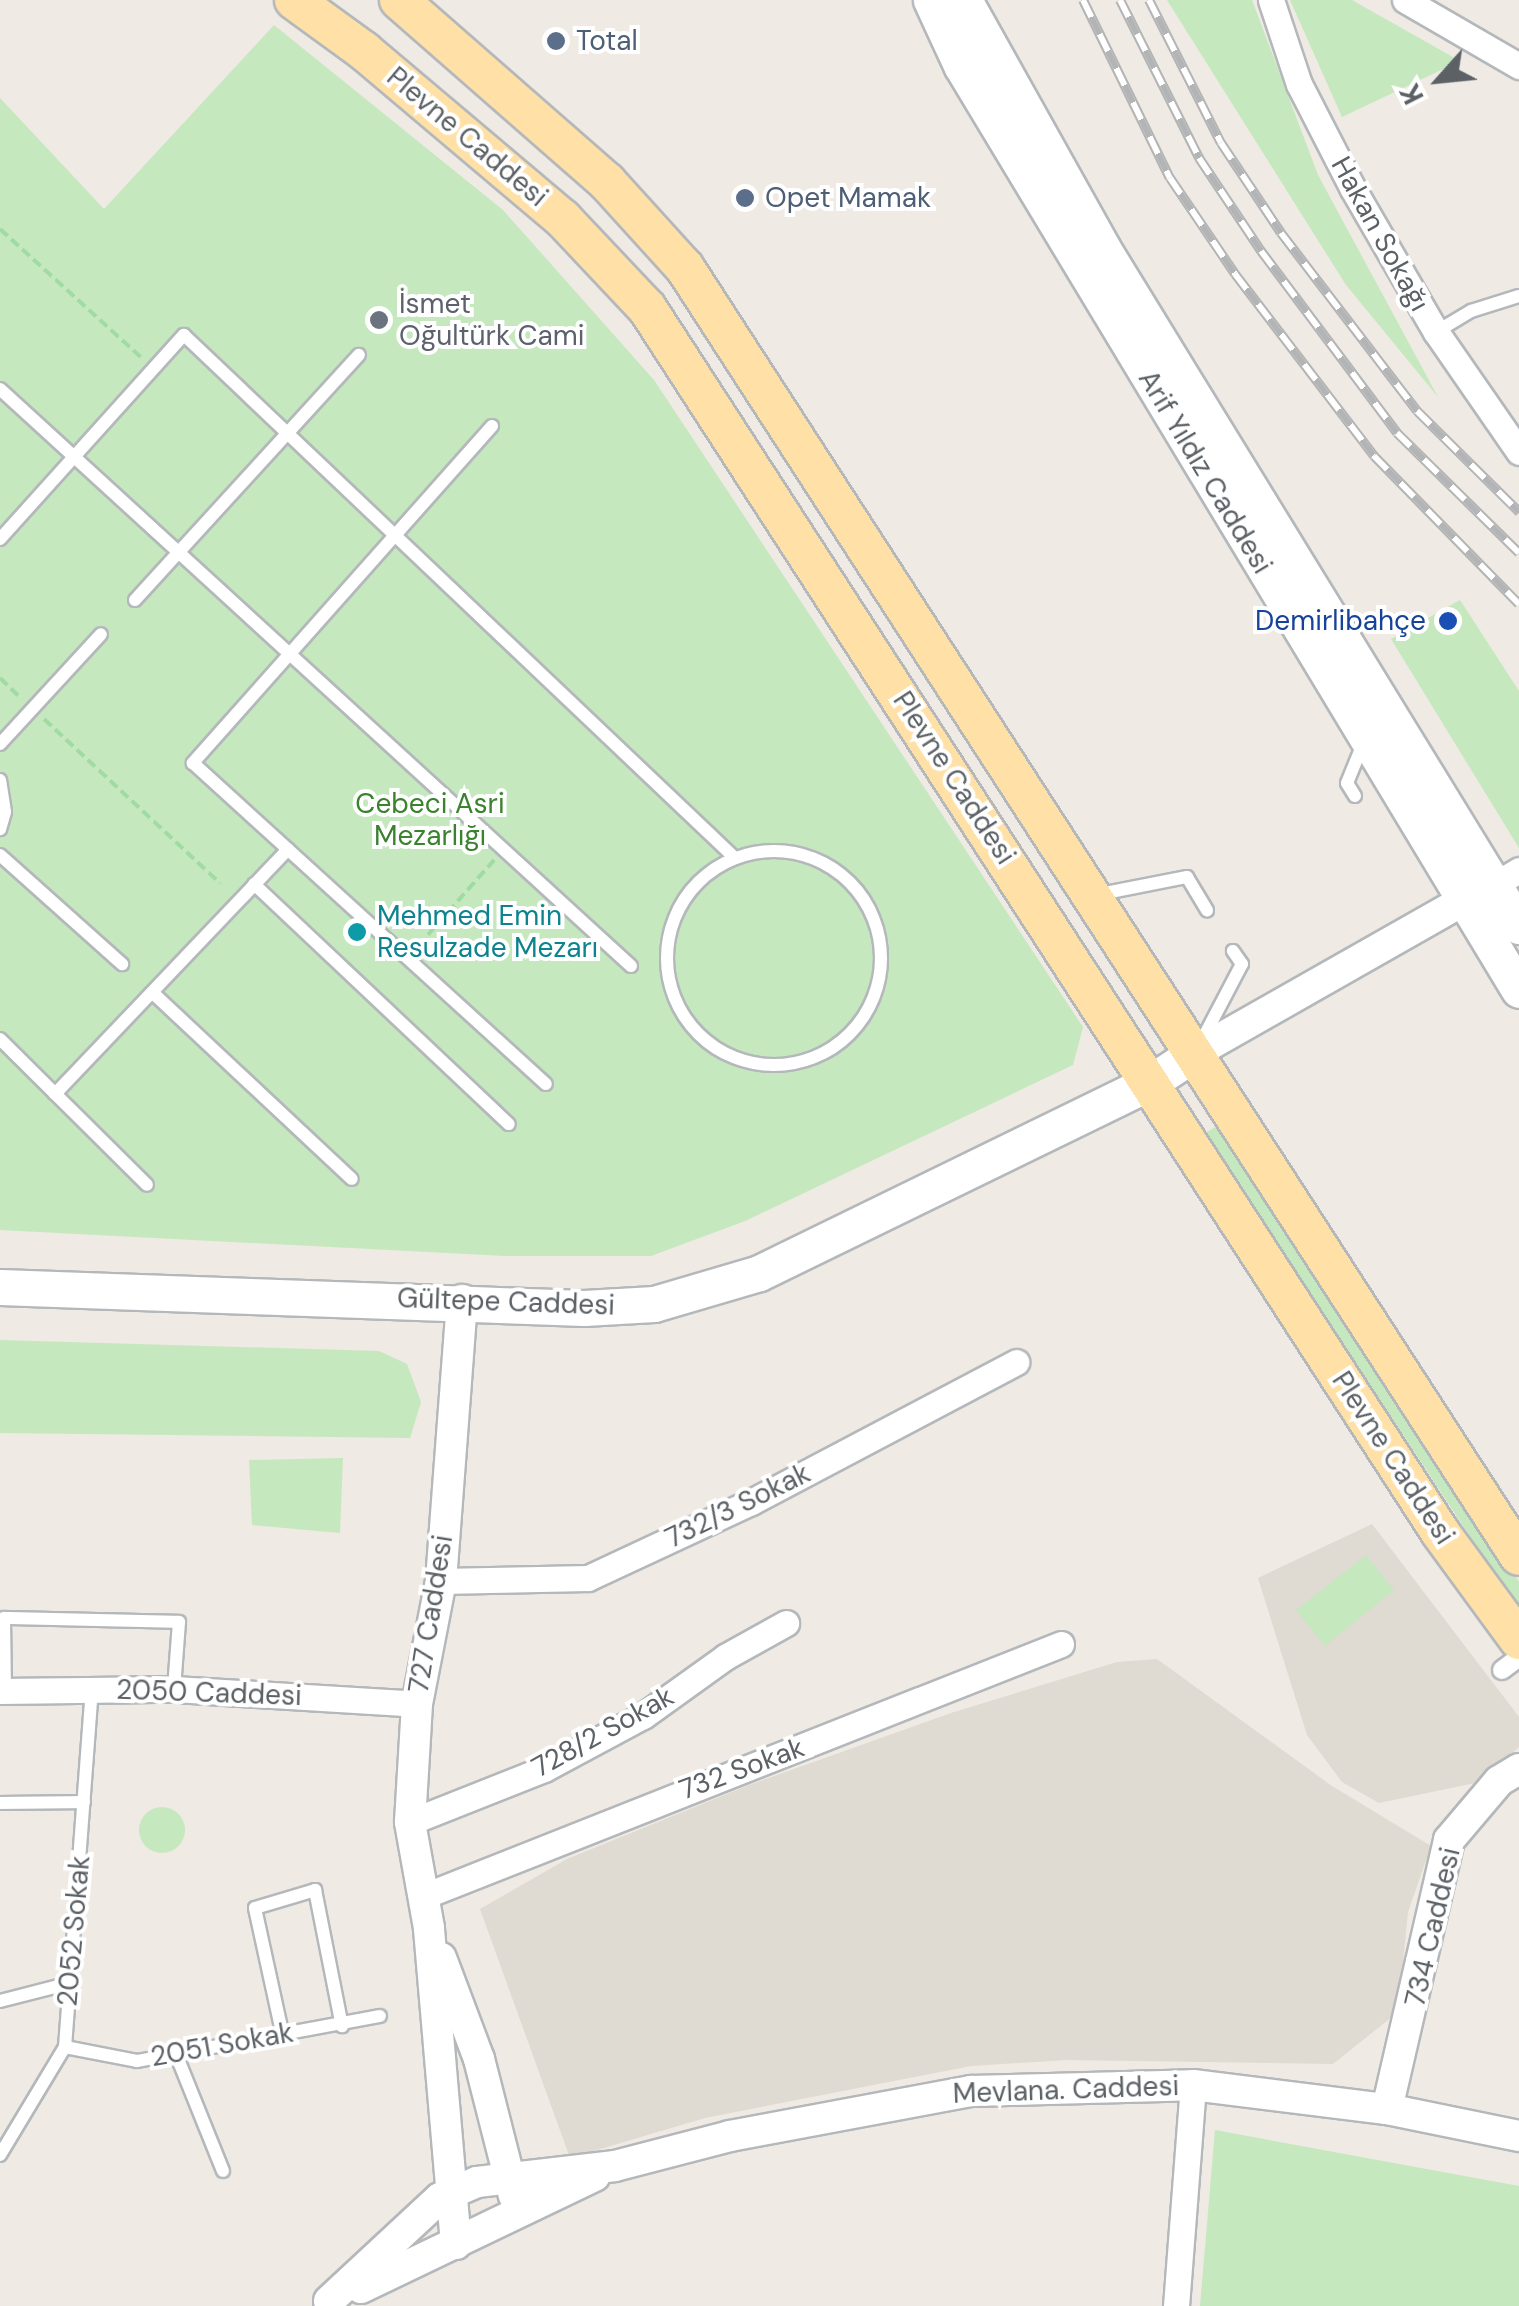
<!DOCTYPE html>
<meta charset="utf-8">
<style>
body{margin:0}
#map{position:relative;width:1519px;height:2306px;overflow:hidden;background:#efeae3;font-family:"DM Sans",sans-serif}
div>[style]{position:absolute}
.education>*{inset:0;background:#dfdad2}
.green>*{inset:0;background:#c5e8be}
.round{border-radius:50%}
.path>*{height:4px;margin-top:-2px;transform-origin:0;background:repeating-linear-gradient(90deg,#a0dba4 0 10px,transparent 0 15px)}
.roads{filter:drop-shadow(2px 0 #b4b8bb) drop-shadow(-2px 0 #b4b8bb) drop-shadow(0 2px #b4b8bb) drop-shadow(0 -2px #b4b8bb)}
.service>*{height:12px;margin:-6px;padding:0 6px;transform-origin:6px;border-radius:6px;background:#fff}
.service>.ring{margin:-6px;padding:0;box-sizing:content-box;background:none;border:12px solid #fff;border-radius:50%}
.pedestrian>*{height:18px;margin:-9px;padding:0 9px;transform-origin:9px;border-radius:9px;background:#fff}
.minor>*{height:25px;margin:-12.5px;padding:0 12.5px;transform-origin:12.5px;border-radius:12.5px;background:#fff}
.tertiary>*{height:30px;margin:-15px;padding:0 15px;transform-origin:15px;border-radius:15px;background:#fff}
.secondary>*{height:35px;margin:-17.5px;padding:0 17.5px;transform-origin:17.5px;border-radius:17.5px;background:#fff}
.primary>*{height:38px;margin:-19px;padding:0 19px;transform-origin:19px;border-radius:19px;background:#ffe1a8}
.rail>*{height:10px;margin-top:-5px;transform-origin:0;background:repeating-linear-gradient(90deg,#fff 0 19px,#b3b4b5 0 38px);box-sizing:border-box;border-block:2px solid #b3b4b5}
.dots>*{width:28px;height:28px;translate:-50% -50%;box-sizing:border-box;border:5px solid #fff;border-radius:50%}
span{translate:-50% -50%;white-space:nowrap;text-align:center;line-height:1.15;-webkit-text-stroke:8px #fff;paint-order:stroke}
.service-label{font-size:28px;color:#4e5e75}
.left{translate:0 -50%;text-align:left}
.street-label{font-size:28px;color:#5b6165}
.worship-label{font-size:28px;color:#5b616d}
.transit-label{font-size:28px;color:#164399}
.right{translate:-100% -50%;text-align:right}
.park-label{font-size:28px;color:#3a822e}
.culture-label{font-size:28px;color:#0d838f}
.north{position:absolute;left:1389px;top:30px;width:100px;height:100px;-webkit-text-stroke:8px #fff;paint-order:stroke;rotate:243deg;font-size:28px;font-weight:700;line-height:40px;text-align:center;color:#5b6165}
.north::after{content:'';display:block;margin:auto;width:35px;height:45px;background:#5b6165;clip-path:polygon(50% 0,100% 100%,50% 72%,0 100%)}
</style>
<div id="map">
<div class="education">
<i style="clip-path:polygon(1372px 1524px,1519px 1717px,1519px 1747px,1480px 1782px,1379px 1803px,1342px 1782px,1307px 1735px,1258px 1578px)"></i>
<i style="clip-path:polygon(1157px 1659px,1332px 1786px,1431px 1846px,1408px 1912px,1398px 2012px,1333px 2064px,1067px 2060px,971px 2066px,705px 2118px,570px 2158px,480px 1909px,567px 1859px,749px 1785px,951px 1713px,1117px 1662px)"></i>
</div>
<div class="green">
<i style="clip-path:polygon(1167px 0,1252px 0,1318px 175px,1438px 397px,1346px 285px)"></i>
<i style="clip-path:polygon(1290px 0,1352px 0,1460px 61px,1342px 117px)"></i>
<i style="clip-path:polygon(274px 25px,503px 210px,654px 380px,1083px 1027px,1073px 1065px,745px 1221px,651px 1256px,505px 1256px,0 1230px,0 98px,104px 209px)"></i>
<i style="clip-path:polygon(1460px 600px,1519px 691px,1519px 848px,1391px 639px)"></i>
<i style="clip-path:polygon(1217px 1126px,1519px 1582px,1519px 1611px,1205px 1133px)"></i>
<i style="clip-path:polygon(0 1340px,379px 1351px,407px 1364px,421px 1402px,410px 1438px,0 1433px)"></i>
<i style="clip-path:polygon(343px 1458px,340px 1533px,252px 1525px,249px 1460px)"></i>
<i style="clip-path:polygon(1366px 1555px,1394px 1590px,1325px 1646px,1296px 1610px)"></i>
<i class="round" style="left:139px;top:1807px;width:46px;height:46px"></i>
<i style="clip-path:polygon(1215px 2130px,1519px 2186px,1519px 2306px,1200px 2306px)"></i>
</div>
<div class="path">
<i style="left:0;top:229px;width:193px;rotate:42.3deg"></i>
<i style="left:0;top:678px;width:30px;rotate:44deg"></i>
<i style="left:44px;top:719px;width:241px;rotate:43deg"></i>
<i style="left:418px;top:946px;width:115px;rotate:-48.5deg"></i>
</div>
<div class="roads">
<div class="service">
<i style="left:1436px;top:332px;width:41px;rotate:-31deg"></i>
<i style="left:1471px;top:311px;width:50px;rotate:-17.4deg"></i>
<i style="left:0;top:389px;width:855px;rotate:42.44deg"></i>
<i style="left:492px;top:426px;width:451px;rotate:131.6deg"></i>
<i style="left:193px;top:763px;width:477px;rotate:42.3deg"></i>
<i style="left:0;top:539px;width:275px;rotate:-48deg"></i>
<i style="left:184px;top:335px;width:760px;rotate:43.51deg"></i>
<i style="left:135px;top:600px;width:332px;rotate:-47.6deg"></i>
<i style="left:0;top:744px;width:149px;rotate:-47.4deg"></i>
<i style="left:0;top:780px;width:32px;rotate:81deg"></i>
<i style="left:5px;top:812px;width:18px;rotate:106deg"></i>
<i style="left:1355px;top:796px;width:15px;rotate:-122deg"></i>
<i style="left:1347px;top:783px;width:42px;rotate:-67.7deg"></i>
<i class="ring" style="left:667px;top:851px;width:202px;height:202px"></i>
<i style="left:0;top:855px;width:164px;rotate:41.8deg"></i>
<i style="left:254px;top:884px;width:350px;rotate:43.3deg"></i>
<i style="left:1095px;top:895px;width:94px;rotate:-11.1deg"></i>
<i style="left:1187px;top:877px;width:39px;rotate:59deg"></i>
<i style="left:153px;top:993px;width:272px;rotate:43.1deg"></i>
<i style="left:0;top:1039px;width:207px;rotate:44.8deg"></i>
<i style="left:1201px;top:1042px;width:88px;rotate:-62.3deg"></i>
<i style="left:1242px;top:964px;width:16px;rotate:-125deg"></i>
<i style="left:55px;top:1094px;width:338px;rotate:-46.4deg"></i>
<i style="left:5px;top:1691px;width:73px;rotate:-90.8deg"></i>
<i style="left:4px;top:1618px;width:175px;rotate:1.3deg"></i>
<i style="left:179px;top:1622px;width:67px;rotate:94.3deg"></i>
<i style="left:0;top:1803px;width:84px;rotate:-0.7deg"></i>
<i style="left:0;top:2001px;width:72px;rotate:-14.4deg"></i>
<i style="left:282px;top:2032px;width:127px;rotate:-102.3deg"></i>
<i style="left:255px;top:1908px;width:63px;rotate:-16.7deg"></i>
<i style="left:315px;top:1890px;width:139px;rotate:78.8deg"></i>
<i style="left:65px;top:2047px;width:73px;rotate:11deg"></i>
<i style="left:137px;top:2061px;width:247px;rotate:-10.5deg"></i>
<i style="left:176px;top:2054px;width:126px;rotate:68.1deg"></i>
<i style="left:0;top:2155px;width:126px;rotate:-59deg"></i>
<i style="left:65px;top:2047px;width:359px;rotate:-85.7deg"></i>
</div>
<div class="pedestrian">
<i style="left:1502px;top:1670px;width:21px;rotate:-37deg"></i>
</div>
<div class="minor">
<i style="left:1271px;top:0;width:89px;rotate:71.6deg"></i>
<i style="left:1299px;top:84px;width:118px;rotate:62.8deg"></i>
<i style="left:1353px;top:189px;width:165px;rotate:59.9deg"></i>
<i style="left:1436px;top:332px;width:146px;rotate:55.3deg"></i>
<i style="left:1405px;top:0;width:132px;rotate:30.1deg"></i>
<i style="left:1494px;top:885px;width:29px;rotate:-31deg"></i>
<i style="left:441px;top:1581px;width:147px;rotate:-1.2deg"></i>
<i style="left:588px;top:1578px;width:180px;rotate:-25deg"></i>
<i style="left:751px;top:1502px;width:300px;rotate:-27.8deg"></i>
<i style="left:0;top:1691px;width:174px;rotate:-0.7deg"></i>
<i style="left:174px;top:1689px;width:243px;rotate:3.5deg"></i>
<i style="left:410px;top:1822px;width:144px;rotate:-21.6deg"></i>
<i style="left:544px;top:1769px;width:112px;rotate:-28.2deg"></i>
<i style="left:643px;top:1716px;width:101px;rotate:-35.7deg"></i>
<i style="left:725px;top:1657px;width:70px;rotate:-29.1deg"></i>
<i style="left:424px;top:1896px;width:685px;rotate:-21.58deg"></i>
<i style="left:1176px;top:2306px;width:222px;rotate:-85.6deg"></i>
</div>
<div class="tertiary">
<i style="left:1195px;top:1053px;width:309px;rotate:-29.6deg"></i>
<i style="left:441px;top:1958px;width:108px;rotate:69.4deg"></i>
<i style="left:479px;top:2059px;width:141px;rotate:75.7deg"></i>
<i style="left:1387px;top:2109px;width:276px;rotate:-77deg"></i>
<i style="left:1449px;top:1840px;width:77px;rotate:-49.7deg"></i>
<i style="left:1499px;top:1781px;width:23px;rotate:-31deg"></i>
<i style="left:456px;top:2244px;width:317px;rotate:-94.9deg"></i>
<i style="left:429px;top:1928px;width:108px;rotate:-100.2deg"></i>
<i style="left:410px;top:1822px;width:118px;rotate:-86.6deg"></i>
<i style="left:417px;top:1704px;width:125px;rotate:-79deg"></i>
<i style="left:441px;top:1581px;width:282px;rotate:-85.7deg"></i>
<i style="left:361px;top:2288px;width:259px;rotate:-25.6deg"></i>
<i style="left:329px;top:2301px;width:151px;rotate:-42.9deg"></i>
<i style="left:440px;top:2198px;width:40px;rotate:-23.4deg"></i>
<i style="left:477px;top:2182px;width:139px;rotate:-6.6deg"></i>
<i style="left:615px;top:2166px;width:119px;rotate:-14.6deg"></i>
<i style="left:730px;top:2136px;width:245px;rotate:-10.6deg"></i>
<i style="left:971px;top:2091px;width:222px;rotate:-1.5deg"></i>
<i style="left:1193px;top:2085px;width:195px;rotate:7.1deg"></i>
<i style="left:1387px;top:2109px;width:135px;rotate:11.6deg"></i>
</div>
<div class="secondary">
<i style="left:931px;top:0;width:72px;rotate:65.2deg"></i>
<i style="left:961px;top:65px;width:1080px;rotate:58.9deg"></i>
<i style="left:964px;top:0;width:285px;rotate:60.8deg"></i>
<i style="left:1103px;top:249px;width:795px;rotate:58.43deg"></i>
<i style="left:0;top:1287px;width:584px;rotate:2.06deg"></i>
<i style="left:584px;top:1308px;width:70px;rotate:-3.3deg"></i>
<i style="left:654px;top:1304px;width:109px;rotate:-16.4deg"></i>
<i style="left:759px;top:1273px;width:436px;rotate:-26deg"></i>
<i style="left:1151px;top:1082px;width:53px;rotate:-33.4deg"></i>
</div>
<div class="primary">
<i style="left:294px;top:0;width:87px;rotate:36.1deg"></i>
<i style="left:364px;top:51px;width:260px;rotate:40.2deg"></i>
<i style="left:563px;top:219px;width:122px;rotate:46.7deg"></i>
<i style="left:647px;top:308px;width:1458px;rotate:57.06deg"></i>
<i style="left:1440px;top:1532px;width:134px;rotate:53.8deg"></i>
<i style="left:399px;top:0;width:276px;rotate:41.2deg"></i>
<i style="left:607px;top:182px;width:116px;rotate:47.8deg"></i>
<i style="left:685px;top:268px;width:1534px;rotate:57.08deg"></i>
</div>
</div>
<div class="rail">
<i style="left:1083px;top:0;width:198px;rotate:64deg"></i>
<i style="left:1170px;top:178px;width:116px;rotate:55.9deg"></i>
<i style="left:1235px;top:274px;width:229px;rotate:52.6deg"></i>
<i style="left:1374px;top:456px;width:207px;rotate:45.6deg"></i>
<i style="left:1120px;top:0;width:177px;rotate:63.4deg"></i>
<i style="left:1199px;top:158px;width:112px;rotate:56.3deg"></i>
<i style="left:1261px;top:251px;width:227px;rotate:53.2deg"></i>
<i style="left:1397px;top:433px;width:171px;rotate:44.5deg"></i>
<i style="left:1149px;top:0;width:160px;rotate:63.3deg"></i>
<i style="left:1221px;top:143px;width:108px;rotate:56.3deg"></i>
<i style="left:1281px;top:233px;width:224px;rotate:52.6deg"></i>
<i style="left:1417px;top:411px;width:144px;rotate:44.7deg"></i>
</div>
<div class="dots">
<i style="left:556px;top:41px;background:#5c6f8a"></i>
<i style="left:745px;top:198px;background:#5c6f8a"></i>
<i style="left:379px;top:320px;background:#6b7280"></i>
<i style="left:1448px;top:621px;background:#1a4fb4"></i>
<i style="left:357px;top:932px;background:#0f9aa8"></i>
</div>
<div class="service-label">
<span class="left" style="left:576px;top:41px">Total</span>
<span class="left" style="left:765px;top:198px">Opet Mamak</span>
</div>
<div class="street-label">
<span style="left:467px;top:137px;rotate:40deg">Plevne Caddesi</span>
<span style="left:1380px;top:234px;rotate:61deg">Hakan Sokağı</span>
<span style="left:1205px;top:472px;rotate:59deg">Arif Yıldız Caddesi</span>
<span style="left:954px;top:778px;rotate:57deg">Plevne Caddesi</span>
<span style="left:506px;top:1302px;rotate:2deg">Gültepe Caddesi</span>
<span style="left:1393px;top:1458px;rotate:57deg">Plevne Caddesi</span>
<span style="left:738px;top:1506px;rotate:-26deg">732/3 Sokak</span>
<span style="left:431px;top:1614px;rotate:-81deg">727 Caddesi</span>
<span style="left:209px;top:1693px;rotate:2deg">2050 Caddesi</span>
<span style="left:603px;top:1732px;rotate:-29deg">728/2 Sokak</span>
<span style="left:742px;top:1769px;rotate:-20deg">732 Sokak</span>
<span style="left:1433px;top:1927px;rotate:-77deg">734 Caddesi</span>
<span style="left:74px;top:1931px;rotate:-85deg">2052 Sokak</span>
<span style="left:222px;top:2045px;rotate:-10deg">2051 Sokak</span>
<span style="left:1066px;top:2090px;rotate:-2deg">Mevlana. Caddesi</span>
</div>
<div class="worship-label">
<span class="left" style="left:399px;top:320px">İsmet<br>Oğultürk Cami</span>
</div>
<div class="transit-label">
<span class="right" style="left:1426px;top:621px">Demirlibahçe</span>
</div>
<div class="park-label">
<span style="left:430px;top:820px">Cebeci Asri<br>Mezarlığı</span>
</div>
<div class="culture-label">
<span class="left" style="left:377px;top:932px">Mehmed Emin<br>Resulzade Mezarı</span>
</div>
<div class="north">K</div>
</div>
